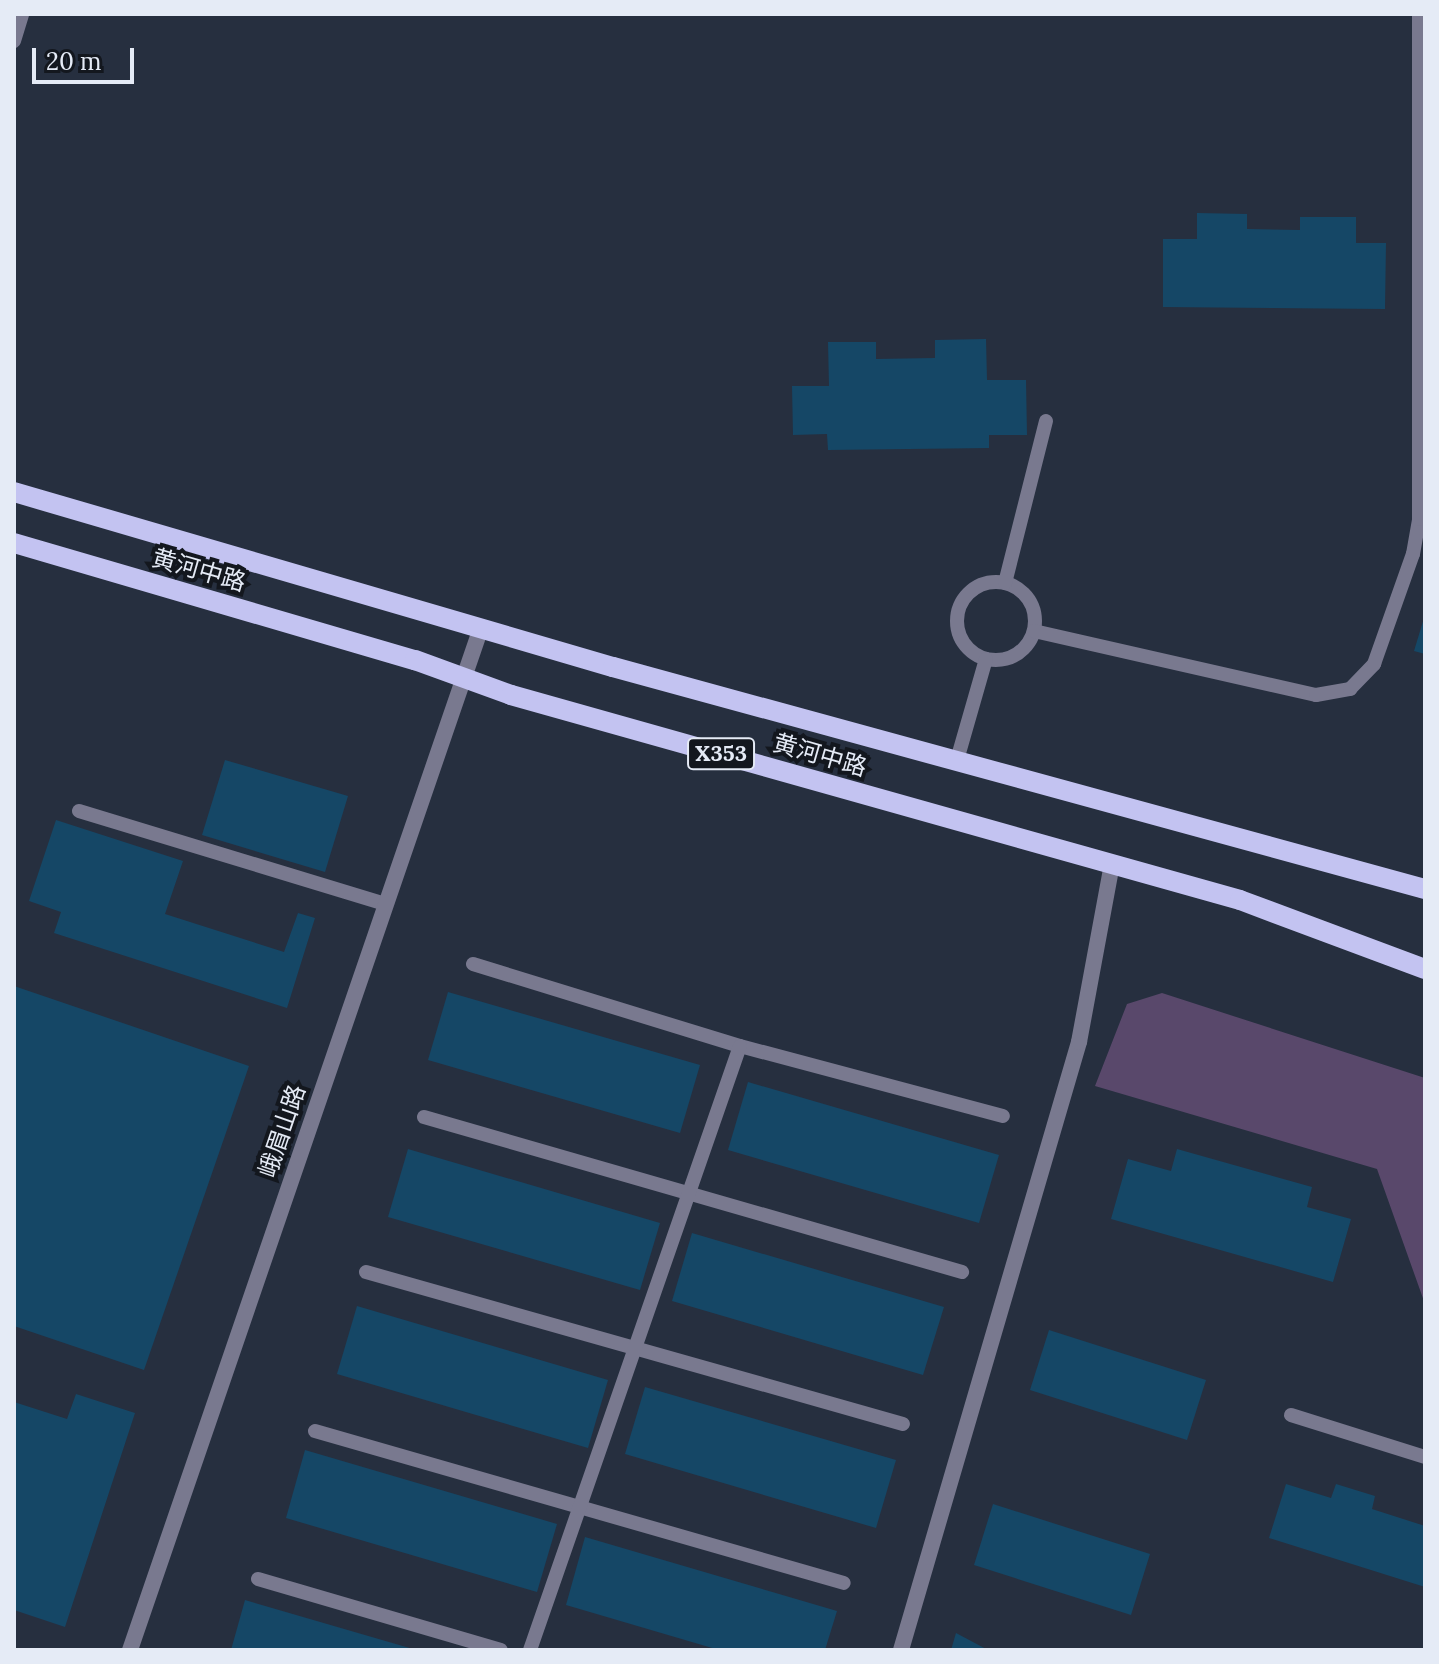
<!DOCTYPE html>
<meta charset="utf-8">
<style>
body{margin:0}
#map{position:relative;width:1439px;height:1664px;overflow:hidden;background:#262f3f;font-family:Lora,"Noto Sans SC",serif}
div>[style]{position:absolute}
.green>*{inset:0;background:#59486b}
.building>*{inset:0;background:#154766}
.service>*{height:14px;margin:-7px;padding:0 7px;transform-origin:7px;border-radius:7px;background:#79798f}
.service>.ring{margin:-7px;padding:0;box-sizing:content-box;background:none;border:14px solid #79798f;border-radius:50%}
.minor>*{height:16px;margin:-8px;padding:0 8px;transform-origin:8px;border-radius:8px;background:#79798f}
.primary>*{height:20px;margin:-10px;padding:0 10px;transform-origin:10px;border-radius:10px;background:#c3c3f1}
span{translate:-50% -50%;white-space:nowrap;text-align:center;line-height:1.15;-webkit-text-stroke:8px #13171e;paint-order:stroke}
.shield-label span{padding:2px 6px;background:#13171e;border:2px solid;border-radius:6px;-webkit-text-stroke-width:0}
.shield-label{font-size:22px;color:#e5ebf6;font-weight:700}
.street-label{font-size:24px;color:#e5ebf6}
.frame{position:absolute;inset:0;border:16px solid #e5ebf6;pointer-events:none}
.scale{position:absolute;left:32px;top:48px;width:102px;height:36px;box-sizing:border-box;border:4px solid #e5ebf6;border-top:0;padding-left:10px;font-size:24px;line-height:28px;white-space:nowrap;color:#e5ebf6;-webkit-text-stroke:6px #13171e;paint-order:stroke}
</style>
<div id="map">
<div class="green">
<i style="clip-path:polygon(1162px 993px,1425px 1078px,1425px 1304px,1377px 1169px,1095px 1086px,1127px 1004px)"></i>
</div>
<div class="building">
<i style="clip-path:polygon(1197px 213px,1247px 214px,1247px 229px,1300px 230px,1300px 217px,1356px 217px,1356px 243px,1386px 243px,1385px 309px,1163px 307px,1163px 239px,1197px 239px)"></i>
<i style="clip-path:polygon(986px 339px,987px 380px,1026px 380px,1027px 435px,989px 435px,989px 448px,828px 450px,827px 434px,793px 435px,792px 386px,829px 386px,828px 342px,876px 342px,876px 359px,935px 358px,935px 340px)"></i>
<i style="clip-path:polygon(1424px 618px,1425px 618px,1425px 654px,1414px 651px)"></i>
<i style="clip-path:polygon(225px 760px,348px 796px,325px 872px,202px 835px)"></i>
<i style="clip-path:polygon(56px 820px,183px 861px,165px 914px,284px 952px,298px 913px,315px 918px,287px 1008px,54px 933px,61px 912px,29px 901px)"></i>
<i style="clip-path:polygon(14px 986px,249px 1066px,144px 1370px,14px 1326px)"></i>
<i style="clip-path:polygon(448px 992px,700px 1065px,680px 1133px,428px 1060px)"></i>
<i style="clip-path:polygon(748px 1082px,999px 1155px,979px 1223px,728px 1150px)"></i>
<i style="clip-path:polygon(408px 1149px,660px 1223px,640px 1290px,388px 1217px)"></i>
<i style="clip-path:polygon(1177px 1149px,1312px 1187px,1307px 1207px,1351px 1219px,1333px 1282px,1111px 1219px,1128px 1159px,1171px 1171px)"></i>
<i style="clip-path:polygon(692px 1233px,944px 1307px,923px 1375px,672px 1301px)"></i>
<i style="clip-path:polygon(357px 1306px,608px 1380px,588px 1448px,337px 1374px)"></i>
<i style="clip-path:polygon(1049px 1330px,1206px 1380px,1187px 1440px,1030px 1390px)"></i>
<i style="clip-path:polygon(645px 1387px,896px 1460px,876px 1528px,625px 1454px)"></i>
<i style="clip-path:polygon(76px 1394px,135px 1413px,65px 1627px,14px 1610px,14px 1402px,67px 1419px)"></i>
<i style="clip-path:polygon(305px 1450px,557px 1524px,537px 1592px,286px 1518px)"></i>
<i style="clip-path:polygon(1286px 1484px,1331px 1498px,1336px 1484px,1375px 1496px,1372px 1509px,1425px 1526px,1425px 1587px,1269px 1538px)"></i>
<i style="clip-path:polygon(993px 1504px,1150px 1554px,1131px 1615px,974px 1565px)"></i>
<i style="clip-path:polygon(585px 1537px,837px 1611px,825px 1650px,719px 1650px,566px 1605px)"></i>
<i style="clip-path:polygon(245px 1600px,413px 1649px,413px 1650px,231px 1650px)"></i>
<i style="clip-path:polygon(956px 1633px,988px 1650px,951px 1650px)"></i>
</div>
<div class="service">
<i style="left:14px;top:41px;width:28px;rotate:-73deg"></i>
<i class="ring" style="left:957px;top:582px;width:64px;height:64px"></i>
<i style="left:1005px;top:583px;width:167px;rotate:-75.8deg"></i>
<i style="left:1034px;top:631px;width:289px;rotate:12.8deg"></i>
<i style="left:1316px;top:695px;width:35px;rotate:-10deg"></i>
<i style="left:1350px;top:689px;width:35px;rotate:-46deg"></i>
<i style="left:1374px;top:664px;width:117px;rotate:-70.5deg"></i>
<i style="left:1413px;top:554px;width:36px;rotate:-80deg"></i>
<i style="left:1419px;top:519px;width:505px;rotate:-90deg"></i>
<i style="left:957px;top:760px;width:105px;rotate:-74deg"></i>
<i style="left:79px;top:811px;width:320px;rotate:16.9deg"></i>
<i style="left:473px;top:964px;width:279px;rotate:17.1deg"></i>
<i style="left:740px;top:1046px;width:272px;rotate:14.9deg"></i>
<i style="left:424px;top:1117px;width:560px;rotate:16.07deg"></i>
<i style="left:366px;top:1272px;width:558px;rotate:15.8deg"></i>
<i style="left:1291px;top:1415px;width:140px;rotate:17.4deg"></i>
<i style="left:315px;top:1431px;width:550px;rotate:16.03deg"></i>
<i style="left:258px;top:1579px;width:253px;rotate:16.3deg"></i>
<i style="left:530px;top:1650px;width:639px;rotate:-70.83deg"></i>
</div>
<div class="minor">
<i style="left:130px;top:1650px;width:1081px;rotate:-71.05deg"></i>
<i style="left:901px;top:1650px;width:634px;rotate:-73.68deg"></i>
<i style="left:1079px;top:1042px;width:181px;rotate:-79.5deg"></i>
</div>
<div class="primary">
<i style="left:14px;top:492px;width:624px;rotate:16.29deg"></i>
<i style="left:613px;top:667px;width:842px;rotate:15.29deg"></i>
<i style="left:14px;top:543px;width:418px;rotate:16.3deg"></i>
<i style="left:415px;top:660px;width:102px;rotate:20deg"></i>
<i style="left:511px;top:695px;width:757px;rotate:15.71deg"></i>
<i style="left:1240px;top:900px;width:197px;rotate:20.5deg"></i>
</div>
<div class="shield-label">
<span style="left:721px;top:754px">X353</span>
</div>
<div class="street-label">
<span style="left:199px;top:570px;rotate:16deg">黄河中路</span>
<span style="left:820px;top:755px;rotate:16deg">黄河中路</span>
<span style="left:282px;top:1131px;rotate:-71deg">峨眉山路</span>
</div>
<div class="frame"></div>
<div class="scale">20 m</div>
</div>
